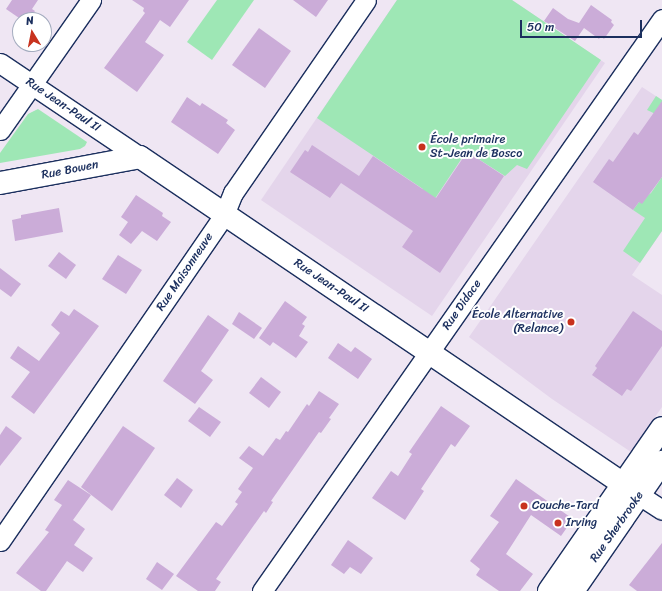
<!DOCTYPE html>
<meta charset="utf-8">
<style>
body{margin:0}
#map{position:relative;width:662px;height:591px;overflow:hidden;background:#efe6f3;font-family:Sriracha,sans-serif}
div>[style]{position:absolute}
.built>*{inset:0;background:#e4d5eb}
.green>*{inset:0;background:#9ee7b5}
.building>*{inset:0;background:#cbacd8}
.roads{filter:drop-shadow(1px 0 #1b2f5e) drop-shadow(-1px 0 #1b2f5e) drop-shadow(0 1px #1b2f5e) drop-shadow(0 -1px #1b2f5e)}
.street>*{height:19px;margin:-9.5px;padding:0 9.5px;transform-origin:9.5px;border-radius:9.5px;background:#fff}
.secondary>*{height:22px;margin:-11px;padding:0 11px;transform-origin:11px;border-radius:11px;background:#fff}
.primary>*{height:22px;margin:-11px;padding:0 11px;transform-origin:11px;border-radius:11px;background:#fff}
.dots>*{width:11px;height:11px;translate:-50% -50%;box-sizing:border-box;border:2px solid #fff;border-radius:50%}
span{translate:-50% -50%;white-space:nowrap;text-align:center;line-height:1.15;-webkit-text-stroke:4px #fff;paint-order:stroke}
.street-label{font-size:12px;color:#1b2f5e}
.poi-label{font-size:12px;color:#1b2f5e}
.left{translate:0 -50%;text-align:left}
.right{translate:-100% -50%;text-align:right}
.north{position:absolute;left:12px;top:12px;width:40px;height:40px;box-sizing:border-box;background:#fff;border:1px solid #a4acbf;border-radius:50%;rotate:350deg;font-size:11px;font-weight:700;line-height:16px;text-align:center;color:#1b2f5e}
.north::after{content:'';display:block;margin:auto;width:14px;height:18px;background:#c8321e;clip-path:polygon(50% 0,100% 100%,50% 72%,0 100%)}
.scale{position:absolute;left:520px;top:20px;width:122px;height:18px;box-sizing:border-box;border:2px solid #1b2f5e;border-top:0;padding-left:5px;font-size:12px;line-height:14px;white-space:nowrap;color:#1b2f5e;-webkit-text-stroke:3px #fff;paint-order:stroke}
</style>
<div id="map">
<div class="built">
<i style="clip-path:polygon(397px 0,512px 0,605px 63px,432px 316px,261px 200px)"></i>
<i style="clip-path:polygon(642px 87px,662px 100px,662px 231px,632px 275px,662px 295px,662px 407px,631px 452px,552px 399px,469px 337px)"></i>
</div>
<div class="green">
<i style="clip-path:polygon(217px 0,254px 0,212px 60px,187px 42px)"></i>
<i style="clip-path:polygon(397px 0,512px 0,601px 60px,527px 169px,517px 165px,505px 176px,469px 153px,465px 159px,462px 158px,434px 200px,421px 191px,423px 189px,317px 118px)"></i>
<i style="clip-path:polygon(656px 96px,662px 100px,662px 117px,647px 110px)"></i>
<i style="clip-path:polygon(38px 109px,87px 142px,85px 146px,80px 149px,0 163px,0 153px,28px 114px)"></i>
<i style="clip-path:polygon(662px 177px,662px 231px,640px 263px,623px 251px,645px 218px,633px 210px,639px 202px,651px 193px)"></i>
</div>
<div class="building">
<i style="clip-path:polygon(12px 0,38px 0,32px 9px,35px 11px,29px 20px,22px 20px,6px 9px)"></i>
<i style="clip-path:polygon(132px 0,189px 0,170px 27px,160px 20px,145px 42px,164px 55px,137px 92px,104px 68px,145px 13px,143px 11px,144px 8px)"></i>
<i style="clip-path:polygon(293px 0,328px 0,316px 17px)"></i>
<i style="clip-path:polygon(591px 5px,612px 20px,611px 22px,614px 25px,604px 39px,601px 36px,599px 39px,584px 28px,575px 41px,544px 21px,553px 8px,568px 19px,579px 23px)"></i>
<i style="clip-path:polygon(259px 28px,291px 51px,265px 88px,232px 65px)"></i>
<i style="clip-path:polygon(187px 97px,200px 106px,202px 103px,228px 120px,226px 123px,235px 130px,218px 154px,171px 122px)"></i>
<i style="clip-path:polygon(662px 101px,662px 177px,642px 204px,639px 202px,633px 210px,593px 182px,609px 159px,613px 162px,634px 132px,638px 135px)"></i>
<i style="clip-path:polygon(312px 145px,359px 176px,373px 156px,436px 198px,463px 158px,465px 159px,469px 153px,504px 176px,440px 273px,402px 247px,413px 231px,341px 183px,330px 198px,290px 172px,305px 150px,308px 152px)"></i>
<i style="clip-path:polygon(136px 195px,163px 213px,162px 216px,171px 222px,157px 241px,142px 231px,131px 244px,119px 235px,128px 222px,121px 217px)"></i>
<i style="clip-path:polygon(59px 208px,63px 232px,15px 241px,12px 220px,21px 218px,21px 215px)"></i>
<i style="clip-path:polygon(59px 252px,76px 265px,66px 279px,48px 266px)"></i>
<i style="clip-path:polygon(118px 255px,142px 270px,126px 294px,102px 279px)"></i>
<i style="clip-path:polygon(0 268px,21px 284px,11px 297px,0 289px)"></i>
<i style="clip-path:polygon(285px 301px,307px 317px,302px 324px,305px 326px,299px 336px,308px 342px,296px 358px,273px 342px,270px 346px,259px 338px)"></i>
<i style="clip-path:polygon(74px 309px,99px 326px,34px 414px,11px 397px,30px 372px,10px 358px,18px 346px,39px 361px,60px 333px,51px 325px,61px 311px,69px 316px)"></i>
<i style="clip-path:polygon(633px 311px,662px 331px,662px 346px,631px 391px,627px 389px,622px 396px,592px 375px,597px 368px,595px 366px)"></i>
<i style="clip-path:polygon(239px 312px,262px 328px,254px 339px,232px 324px)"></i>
<i style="clip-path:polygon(208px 315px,229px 330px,201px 371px,213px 380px,195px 404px,163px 381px)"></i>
<i style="clip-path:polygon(338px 343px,351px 352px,355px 347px,372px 359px,358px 379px,328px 358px)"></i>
<i style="clip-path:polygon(261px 377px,281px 392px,269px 408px,249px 393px)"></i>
<i style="clip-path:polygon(319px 391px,339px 404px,329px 418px,331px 419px,321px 433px,319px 432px,271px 501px,273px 502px,266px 513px,264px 511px,216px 579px,221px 582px,215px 591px,198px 591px,176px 576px,216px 522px,222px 526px,238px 504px,235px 502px,242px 492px,238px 489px,253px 468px,239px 458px,249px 446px,263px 456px,276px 438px,280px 440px,286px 431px,288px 432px,307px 404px,309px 406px)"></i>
<i style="clip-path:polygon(441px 406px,470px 426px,455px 447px,451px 444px,421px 489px,424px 491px,405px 520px,372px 498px,391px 471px,398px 476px,412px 454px,409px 452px)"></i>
<i style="clip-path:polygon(199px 407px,221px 422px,210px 437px,188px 421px)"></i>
<i style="clip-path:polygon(6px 426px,22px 438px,0 466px,0 435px)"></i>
<i style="clip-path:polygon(123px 426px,155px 448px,112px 511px,81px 487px)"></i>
<i style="clip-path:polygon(177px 478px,193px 490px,181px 508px,164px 495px)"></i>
<i style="clip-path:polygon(516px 479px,573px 519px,561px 536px,531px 515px,506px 554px,533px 574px,520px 591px,499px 591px,476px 575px,480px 569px,470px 561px,499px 522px,490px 516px)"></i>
<i style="clip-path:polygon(68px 480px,91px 495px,73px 520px,85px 529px,74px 545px,93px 558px,83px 572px,67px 561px,46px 591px,41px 591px,16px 573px,49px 532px,45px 530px,62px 505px,54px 500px)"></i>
<i style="clip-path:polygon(348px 540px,373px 558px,361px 574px,350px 567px,344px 574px,331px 565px)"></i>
<i style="clip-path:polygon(662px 543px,662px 591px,637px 591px,629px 585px)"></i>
<i style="clip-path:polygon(157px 562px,174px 574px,162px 590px,146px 579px)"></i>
</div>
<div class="roads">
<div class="street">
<i style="left:0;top:63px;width:169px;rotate:33.9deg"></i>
<i style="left:0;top:130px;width:159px;rotate:-55deg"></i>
<i style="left:639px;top:495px;width:27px;rotate:33deg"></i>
<i style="left:0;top:541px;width:396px;rotate:-55.5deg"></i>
<i style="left:224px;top:215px;width:24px;rotate:-68deg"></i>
<i style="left:233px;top:193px;width:234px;rotate:-55.4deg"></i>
<i style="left:262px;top:591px;width:698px;rotate:-55.03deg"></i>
</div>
<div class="secondary">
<i style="left:0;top:183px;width:142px;rotate:-10.5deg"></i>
<i style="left:140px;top:157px;width:601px;rotate:34.09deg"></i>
</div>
<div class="primary">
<i style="left:549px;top:591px;width:198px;rotate:-55.3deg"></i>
<i style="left:573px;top:591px;width:157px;rotate:-55.4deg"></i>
</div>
</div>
<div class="dots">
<i style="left:422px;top:147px;background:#c8321e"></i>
<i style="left:571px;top:322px;background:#c8321e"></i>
<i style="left:524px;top:506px;background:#c8321e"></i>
<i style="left:558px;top:523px;background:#c8321e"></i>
</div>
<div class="street-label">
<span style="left:63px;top:105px;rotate:34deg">Rue Jean-Paul II</span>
<span style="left:70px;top:170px;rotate:-11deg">Rue Bowen</span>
<span style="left:185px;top:272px;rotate:-56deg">Rue Maisonneuve</span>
<span style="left:331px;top:286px;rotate:34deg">Rue Jean-Paul II</span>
<span style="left:462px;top:305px;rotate:-55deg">Rue Didace</span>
<span style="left:617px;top:527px;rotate:-55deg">Rue Sherbrooke</span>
</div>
<div class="poi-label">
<span class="left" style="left:430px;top:147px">École primaire<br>St-Jean de Bosco</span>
<span class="right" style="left:563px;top:322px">École Alternative<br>(Relance)</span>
<span class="left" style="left:532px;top:506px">Couche-Tard</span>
<span class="left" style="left:566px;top:523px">Irving</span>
</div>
<div class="north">N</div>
<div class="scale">50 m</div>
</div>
